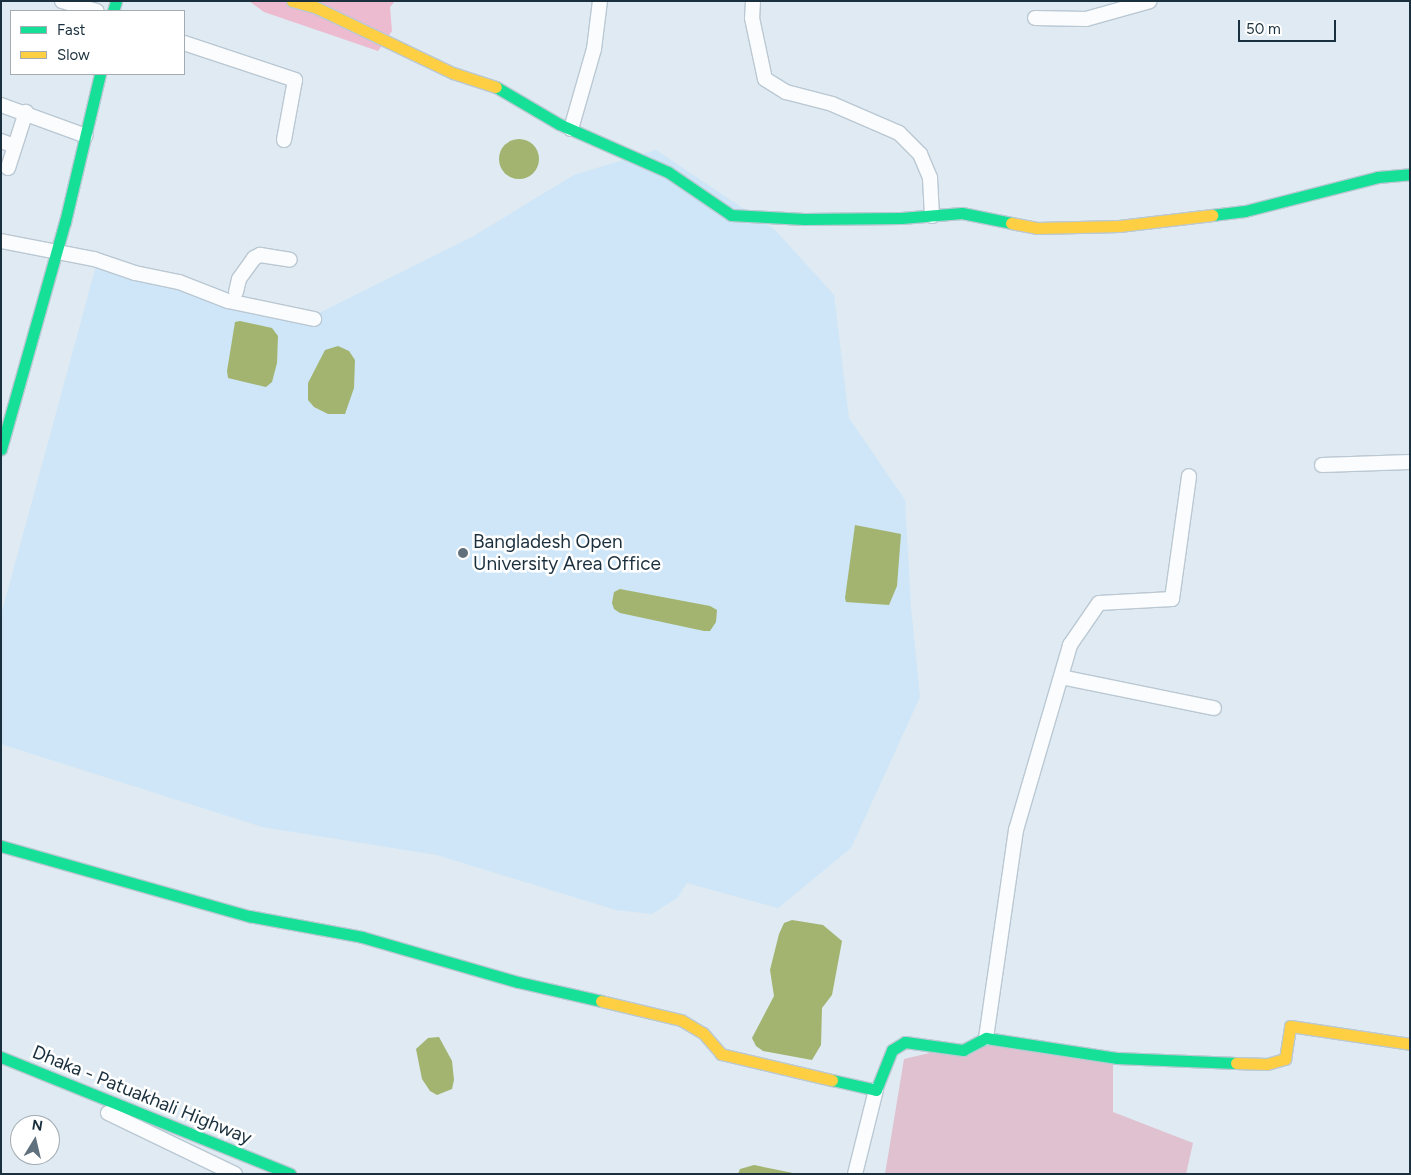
<!DOCTYPE html>
<style>
body{margin:0}
#map{position:relative;width:1411px;height:1175px;overflow:hidden;background:#dfeaf2;font-family:Figtree,sans-serif}
div>[style]{position:absolute}
.built>*{inset:0;background:#cee6f8}
.green>*{inset:0;background:#e0c1cf}
.forest>*{inset:0;background:#edbbd0}
.water>*{inset:0;background:#a2b470}
.round{border-radius:50%}
.roads{filter:drop-shadow(1px 0 #bac8d3) drop-shadow(-1px 0 #bac8d3) drop-shadow(0 1px #bac8d3) drop-shadow(0 -1px #bac8d3)}
.street>*{height:14px;margin:-7px;padding:0 7px;transform-origin:7px;border-radius:7px;background:#fafcfd}
.fast>*{height:11px;margin:-5.5px;padding:0 5.5px;transform-origin:5.5px;border-radius:5.5px;background:#16e098}
.slow>*{height:11px;margin:-5.5px;padding:0 5.5px;transform-origin:5.5px;border-radius:5.5px;background:#ffcf43}
.dots>*{width:14px;height:14px;translate:-50% -50%;box-sizing:border-box;border:2px solid #fff;border-radius:50%}
span{translate:-50% -50%;white-space:nowrap;text-align:center;line-height:1.15;-webkit-text-stroke:5px #fff;paint-order:stroke}
.poi-label{font-size:19px;color:#1b303e}
.left{translate:0 -50%;text-align:left}
.street-label{font-size:19px;color:#1b303e}
.frame{position:absolute;inset:0;border:2px solid #1b303e;pointer-events:none}
.legend{position:absolute;left:10px;top:10px;width:175px;height:65px;box-sizing:border-box;background:#fff;border:1px solid #a4acb2;margin:0;padding:6px 9px;list-style:none;font-size:15px;color:#1b303e}
.legend li{display:flex;align-items:center;gap:10px;height:25px}
.legend b{width:25px;border:1px solid #a4acb2}
.north{position:absolute;left:10px;top:1115px;width:50px;height:50px;box-sizing:border-box;background:#fff;border:1px solid #a4acb2;border-radius:50%;rotate:9deg;font-size:14px;font-weight:700;line-height:20px;text-align:center;color:#1b303e}
.north::after{content:'';display:block;margin:auto;width:18px;height:22px;background:#60717d;clip-path:polygon(50% 0,100% 100%,50% 72%,0 100%)}
.scale{position:absolute;left:1238px;top:20px;width:98px;height:22px;box-sizing:border-box;border:2px solid #1b303e;border-top:0;padding-left:6px;font-size:15px;line-height:18px;white-space:nowrap;color:#1b303e;-webkit-text-stroke:4px #fff;paint-order:stroke}
</style>
<div id="map">
<div class="built">
<i style="clip-path:polygon(656px 150px,775px 230px,834px 295px,849px 418px,905px 500px,911px 607px,920px 697px,851px 848px,778px 908px,687px 883px,677px 898px,652px 914px,616px 910px,437px 855px,262px 827px,1px 744px,1px 615px,96px 266px,315px 315px,472px 237px,574px 175px)"></i>
</div>
<div class="green">
<i style="clip-path:polygon(989px 1039px,1113px 1061px,1113px 1112px,1193px 1143px,1186px 1174px,885px 1174px,904px 1059px)"></i>
</div>
<div class="forest">
<i style="clip-path:polygon(249px 1px,395px 1px,390px 7px,392px 31px,378px 51px,264px 12px)"></i>
</div>
<div class="water">
<i class="round" style="left:499px;top:139px;width:40px;height:40px"></i>
<i style="clip-path:polygon(240px 321px,272px 328px,278px 336px,277px 363px,272px 382px,266px 387px,228px 378px,227px 371px,235px 322px)"></i>
<i style="clip-path:polygon(338px 346px,349px 351px,355px 360px,354px 388px,345px 414px,328px 414px,314px 407px,308px 400px,308px 383px,325px 350px)"></i>
<i style="clip-path:polygon(855px 525px,901px 534px,897px 586px,889px 605px,846px 602px,845px 598px)"></i>
<i style="clip-path:polygon(620px 589px,710px 606px,717px 610px,716px 622px,710px 631px,704px 631px,620px 613px,614px 609px,612px 603px,614px 592px)"></i>
<i style="clip-path:polygon(792px 920px,823px 925px,842px 941px,832px 995px,822px 1008px,821px 1045px,812px 1060px,763px 1051px,756px 1046px,752px 1038px,774px 996px,770px 970px,779px 934px,784px 923px)"></i>
<i style="clip-path:polygon(439px 1037px,452px 1061px,454px 1080px,452px 1089px,437px 1095px,430px 1091px,422px 1079px,416px 1049px,428px 1038px)"></i>
<i style="clip-path:polygon(754px 1165px,793px 1173px,796px 1174px,738px 1174px,740px 1169px)"></i>
</div>
<div class="roads">
<div class="street">
<i style="left:62px;top:1px;width:36px;rotate:16deg"></i>
<i style="left:753px;top:1px;width:17px;rotate:93deg"></i>
<i style="left:752px;top:18px;width:62px;rotate:78deg"></i>
<i style="left:765px;top:79px;width:25px;rotate:32deg"></i>
<i style="left:786px;top:92px;width:48px;rotate:14.6deg"></i>
<i style="left:832px;top:104px;width:73px;rotate:23.4deg"></i>
<i style="left:899px;top:133px;width:30px;rotate:45deg"></i>
<i style="left:920px;top:154px;width:26px;rotate:67deg"></i>
<i style="left:930px;top:178px;width:38px;rotate:87deg"></i>
<i style="left:1035px;top:18px;width:51px;rotate:1.1deg"></i>
<i style="left:1086px;top:19px;width:66px;rotate:-15.7deg"></i>
<i style="left:184px;top:43px;width:117px;rotate:18.4deg"></i>
<i style="left:295px;top:80px;width:61px;rotate:100.4deg"></i>
<i style="left:1px;top:105px;width:90px;rotate:20deg"></i>
<i style="left:571px;top:129px;width:83px;rotate:-74deg"></i>
<i style="left:594px;top:49px;width:48px;rotate:-82.9deg"></i>
<i style="left:1px;top:141px;width:14px;rotate:21deg"></i>
<i style="left:8px;top:168px;width:59px;rotate:-72.2deg"></i>
<i style="left:1px;top:241px;width:95px;rotate:11deg"></i>
<i style="left:94px;top:259px;width:43px;rotate:18.9deg"></i>
<i style="left:135px;top:273px;width:45px;rotate:11.6deg"></i>
<i style="left:179px;top:282px;width:53px;rotate:21.2deg"></i>
<i style="left:228px;top:301px;width:88px;rotate:11.8deg"></i>
<i style="left:236px;top:292px;width:13px;rotate:-77deg"></i>
<i style="left:239px;top:279px;width:26px;rotate:-54deg"></i>
<i style="left:254px;top:258px;width:7px;rotate:-27deg"></i>
<i style="left:260px;top:255px;width:30px;rotate:9deg"></i>
<i style="left:1322px;top:465px;width:88px;rotate:-2deg"></i>
<i style="left:1061px;top:677px;width:156px;rotate:11.5deg"></i>
<i style="left:986px;top:1038px;width:210px;rotate:-81.8deg"></i>
<i style="left:1016px;top:830px;width:193px;rotate:-73.7deg"></i>
<i style="left:1070px;top:645px;width:51px;rotate:-55.4deg"></i>
<i style="left:1099px;top:603px;width:73px;rotate:-3.1deg"></i>
<i style="left:1172px;top:599px;width:124px;rotate:-82.1deg"></i>
<i style="left:108px;top:1113px;width:141px;rotate:25.7deg"></i>
<i style="left:855px;top:1174px;width:87px;rotate:-76deg"></i>
</div>
<div class="fast">
<i style="left:113px;top:11px;width:10px;rotate:-73deg"></i>
<i style="left:496px;top:87px;width:73px;rotate:30.4deg"></i>
<i style="left:559px;top:124px;width:119px;rotate:23.8deg"></i>
<i style="left:668px;top:172px;width:76px;rotate:34.3deg"></i>
<i style="left:731px;top:215px;width:73px;rotate:3.1deg"></i>
<i style="left:804px;top:219px;width:97px;rotate:-0.6deg"></i>
<i style="left:901px;top:218px;width:61px;rotate:-4.7deg"></i>
<i style="left:962px;top:213px;width:50px;rotate:11.5deg"></i>
<i style="left:1212px;top:215px;width:33px;rotate:-7deg"></i>
<i style="left:1245px;top:211px;width:137px;rotate:-14.3deg"></i>
<i style="left:1378px;top:177px;width:32px;rotate:-5deg"></i>
<i style="left:1px;top:449px;width:236px;rotate:-74.3deg"></i>
<i style="left:65px;top:222px;width:152px;rotate:-76.7deg"></i>
<i style="left:1px;top:846px;width:258px;rotate:15.8deg"></i>
<i style="left:249px;top:916px;width:115px;rotate:10.5deg"></i>
<i style="left:362px;top:937px;width:162px;rotate:16.1deg"></i>
<i style="left:518px;top:982px;width:85px;rotate:12.9deg"></i>
<i style="left:1px;top:1057px;width:312px;rotate:22deg"></i>
<i style="left:832px;top:1080px;width:45px;rotate:12.8deg"></i>
<i style="left:876px;top:1090px;width:43px;rotate:-68.2deg"></i>
<i style="left:892px;top:1050px;width:15px;rotate:-32deg"></i>
<i style="left:905px;top:1042px;width:59px;rotate:7.9deg"></i>
<i style="left:963px;top:1050px;width:26px;rotate:-28deg"></i>
<i style="left:986px;top:1038px;width:133px;rotate:8.7deg"></i>
<i style="left:1117px;top:1058px;width:119px;rotate:2.4deg"></i>
</div>
<div class="slow">
<i style="left:292px;top:1px;width:24px;rotate:15deg"></i>
<i style="left:315px;top:7px;width:153px;rotate:25.6deg"></i>
<i style="left:453px;top:73px;width:45px;rotate:18deg"></i>
<i style="left:1011px;top:223px;width:26px;rotate:11deg"></i>
<i style="left:1037px;top:228px;width:82px;rotate:-1.4deg"></i>
<i style="left:1119px;top:226px;width:94px;rotate:-6.7deg"></i>
<i style="left:601px;top:1001px;width:82px;rotate:13.4deg"></i>
<i style="left:681px;top:1020px;width:26px;rotate:31deg"></i>
<i style="left:703px;top:1033px;width:28px;rotate:49deg"></i>
<i style="left:721px;top:1054px;width:114px;rotate:13.2deg"></i>
<i style="left:1236px;top:1063px;width:31px;rotate:2deg"></i>
<i style="left:1267px;top:1064px;width:19px;rotate:-16deg"></i>
<i style="left:1285px;top:1059px;width:33px;rotate:-81deg"></i>
<i style="left:1290px;top:1026px;width:121px;rotate:8.5deg"></i>
</div>
</div>
<div class="dots">
<i style="left:463px;top:553px;background:#60717d"></i>
</div>
<div class="poi-label">
<span class="left" style="left:473px;top:553px">Bangladesh Open<br>University Area Office</span>
</div>
<div class="street-label">
<span style="left:142px;top:1095px;rotate:22deg">Dhaka - Patuakhali Highway</span>
</div>
<div class="frame"></div>
<ul class="legend">
<li><b style="height:6px;background:#16e098"></b>Fast</li>
<li><b style="height:6px;background:#ffcf43"></b>Slow</li>
</ul>
<div class="north">N</div>
<div class="scale">50 m</div>
</div>
